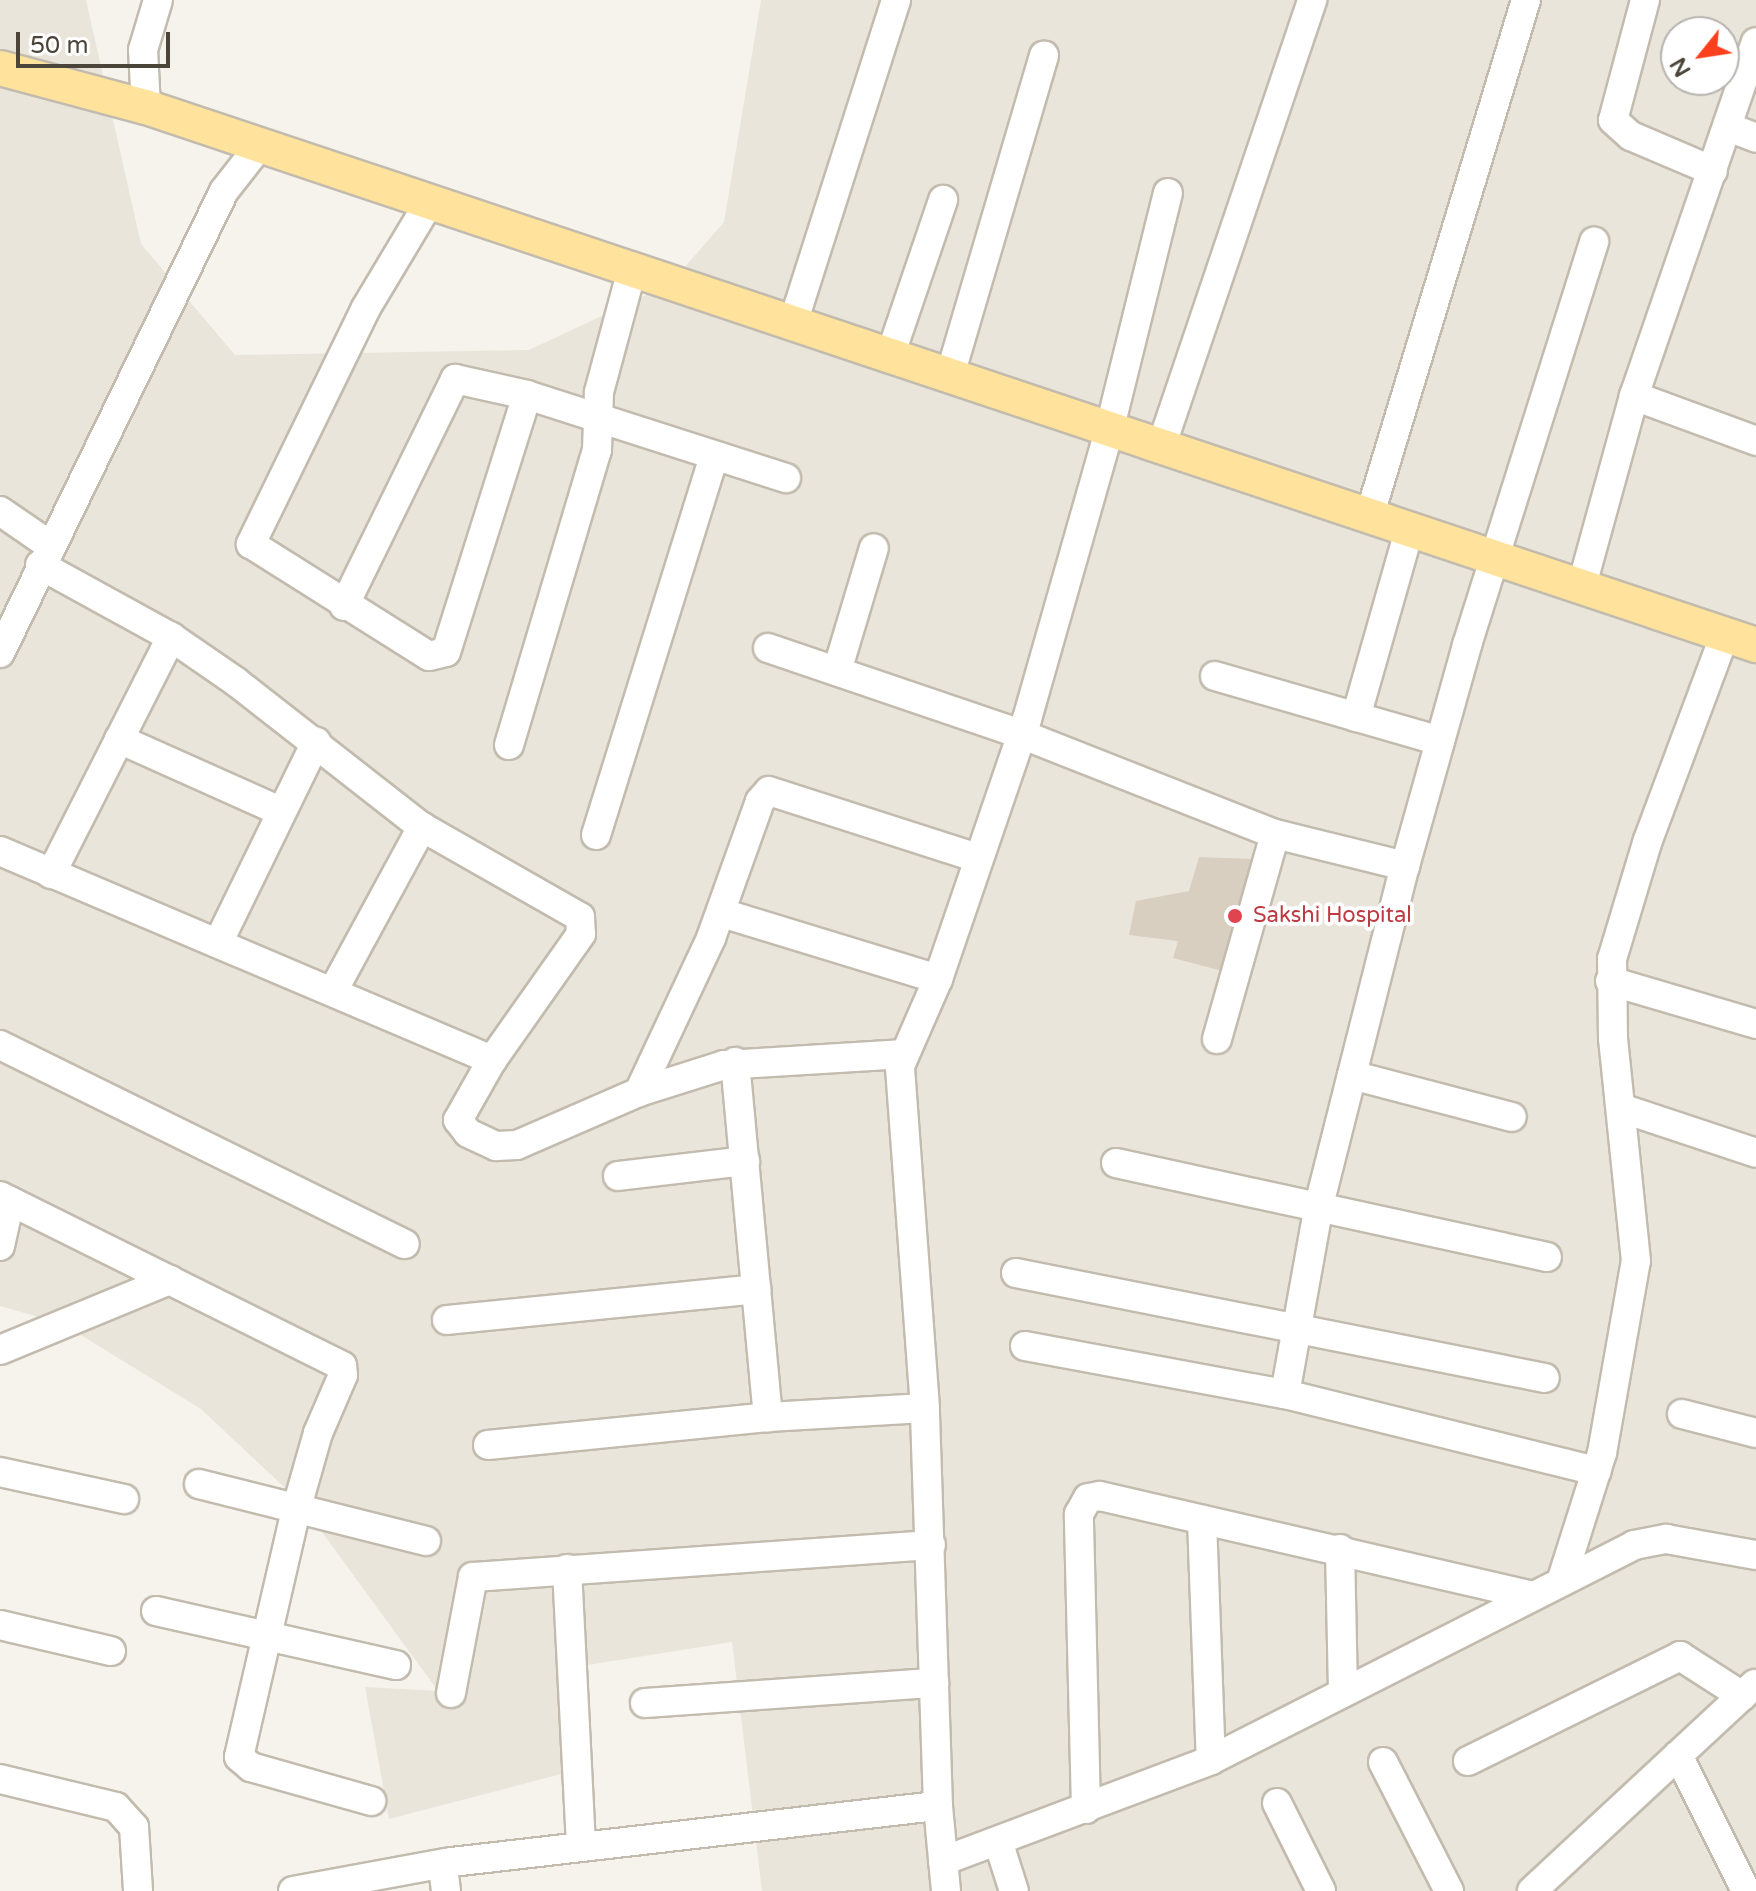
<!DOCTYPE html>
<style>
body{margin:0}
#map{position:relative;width:1756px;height:1891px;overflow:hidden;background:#f6f3ec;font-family:"Varela Round",sans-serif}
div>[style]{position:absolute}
.residential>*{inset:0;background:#eae5da}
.building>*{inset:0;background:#d8cfc1}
.roads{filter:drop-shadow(2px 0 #c2bbae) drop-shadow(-2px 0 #c2bbae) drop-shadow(0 2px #c2bbae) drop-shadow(0 -2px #c2bbae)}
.minor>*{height:28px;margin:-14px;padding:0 14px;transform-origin:14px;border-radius:14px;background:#fff}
.major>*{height:34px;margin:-17px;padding:0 17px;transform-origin:17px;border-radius:17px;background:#ffe39c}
.dots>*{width:22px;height:22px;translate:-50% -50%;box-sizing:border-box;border:4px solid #fff;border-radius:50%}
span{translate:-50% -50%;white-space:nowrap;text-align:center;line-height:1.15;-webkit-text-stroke:8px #fff;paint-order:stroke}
.health-label{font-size:22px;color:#be3a42}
.left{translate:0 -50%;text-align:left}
.north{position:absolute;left:1660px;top:16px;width:80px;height:80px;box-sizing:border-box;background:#fff;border:2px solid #b7b4b0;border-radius:50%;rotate:240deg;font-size:22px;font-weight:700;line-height:32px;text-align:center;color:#4b4439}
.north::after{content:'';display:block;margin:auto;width:28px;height:36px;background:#fc3f1d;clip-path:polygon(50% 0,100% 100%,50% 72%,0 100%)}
.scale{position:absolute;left:16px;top:32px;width:154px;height:36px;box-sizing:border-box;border:4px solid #4b4439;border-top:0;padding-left:10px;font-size:24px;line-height:28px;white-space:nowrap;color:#4b4439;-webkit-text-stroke:6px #fff;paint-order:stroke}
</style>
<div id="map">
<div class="residential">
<i style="clip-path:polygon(evenodd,0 0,86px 0,141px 244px,235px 355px,529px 350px,670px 284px,724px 222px,761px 0,1756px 0,1756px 1891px,762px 1891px,732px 1642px,556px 1670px,565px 1773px,389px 1819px,365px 1687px,438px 1691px,300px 1502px,201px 1409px,63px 1324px,0 1306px,0 0,1676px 32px,1724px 32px,1724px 80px,1676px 80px,1676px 32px)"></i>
</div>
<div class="building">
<i style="clip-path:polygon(1199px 857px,1253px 859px,1226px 972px,1173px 958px,1178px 941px,1129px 935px,1136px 901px,1189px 891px)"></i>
</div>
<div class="roads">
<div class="minor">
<i style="left:1645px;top:0;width:124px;rotate:104.9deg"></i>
<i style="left:1613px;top:120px;width:24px;rotate:42deg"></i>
<i style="left:1631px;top:136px;width:89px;rotate:23.1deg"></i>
<i style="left:146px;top:107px;width:57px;rotate:-93deg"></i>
<i style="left:143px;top:50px;width:52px;rotate:-73.3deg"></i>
<i style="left:1728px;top:127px;width:30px;rotate:21deg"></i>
<i style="left:430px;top:201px;width:125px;rotate:120.9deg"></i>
<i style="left:366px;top:308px;width:263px;rotate:116deg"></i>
<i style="left:251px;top:544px;width:210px;rotate:32.2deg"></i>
<i style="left:429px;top:656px;width:17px;rotate:-13deg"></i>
<i style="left:446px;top:652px;width:269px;rotate:-72.5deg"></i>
<i style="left:793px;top:323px;width:339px;rotate:-72.3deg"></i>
<i style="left:890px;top:356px;width:165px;rotate:-71.2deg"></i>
<i style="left:950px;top:375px;width:333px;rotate:-73.6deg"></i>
<i style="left:1634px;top:396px;width:130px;rotate:20.2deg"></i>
<i style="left:1162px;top:444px;width:469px;rotate:-71.3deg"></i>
<i style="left:0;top:511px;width:58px;rotate:34.5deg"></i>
<i style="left:1370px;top:514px;width:537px;rotate:-73.12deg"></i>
<i style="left:40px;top:565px;width:149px;rotate:28.8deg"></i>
<i style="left:171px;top:637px;width:78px;rotate:34.5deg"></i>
<i style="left:235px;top:681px;width:237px;rotate:38deg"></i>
<i style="left:422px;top:827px;width:182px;rotate:29.7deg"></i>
<i style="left:580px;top:917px;width:17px;rotate:87deg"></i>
<i style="left:581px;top:934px;width:154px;rotate:125.2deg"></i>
<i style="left:1582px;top:585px;width:196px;rotate:-74.6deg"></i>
<i style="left:1634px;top:396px;width:374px;rotate:-71deg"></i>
<i style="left:344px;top:606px;width:253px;rotate:-63.9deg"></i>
<i style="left:455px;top:379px;width:74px;rotate:12.5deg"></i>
<i style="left:527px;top:395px;width:272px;rotate:17.8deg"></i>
<i style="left:768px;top:648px;width:267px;rotate:18.8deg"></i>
<i style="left:1021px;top:734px;width:273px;rotate:21.5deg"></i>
<i style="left:1275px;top:834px;width:134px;rotate:13.8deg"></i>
<i style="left:0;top:653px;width:513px;rotate:-64.13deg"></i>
<i style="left:224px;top:191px;width:58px;rotate:-52deg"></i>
<i style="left:837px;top:671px;width:128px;rotate:-73.3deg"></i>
<i style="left:1215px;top:676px;width:234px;rotate:16.1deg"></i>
<i style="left:1356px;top:717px;width:197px;rotate:-74.1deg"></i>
<i style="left:119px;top:739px;width:176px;rotate:24.1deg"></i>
<i style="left:509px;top:745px;width:308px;rotate:-73.4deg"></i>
<i style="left:597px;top:450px;width:58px;rotate:-88deg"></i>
<i style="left:599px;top:392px;width:126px;rotate:-74.9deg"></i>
<i style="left:596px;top:835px;width:394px;rotate:-72.7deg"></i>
<i style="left:0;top:851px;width:535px;rotate:23.02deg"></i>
<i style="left:492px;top:1060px;width:69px;rotate:119.5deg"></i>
<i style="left:458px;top:1120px;width:16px;rotate:52deg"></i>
<i style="left:468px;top:1133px;width:31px;rotate:25deg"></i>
<i style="left:496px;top:1146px;width:21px;rotate:-3deg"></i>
<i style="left:517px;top:1145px;width:133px;rotate:-23.5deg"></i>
<i style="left:639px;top:1092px;width:89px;rotate:-17.6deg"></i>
<i style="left:724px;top:1065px;width:179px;rotate:-3.5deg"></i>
<i style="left:51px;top:874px;width:266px;rotate:-63.1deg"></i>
<i style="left:722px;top:913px;width:226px;rotate:17deg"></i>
<i style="left:218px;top:943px;width:224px;rotate:-64deg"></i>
<i style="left:1610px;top:981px;width:152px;rotate:16.4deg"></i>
<i style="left:333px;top:991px;width:187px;rotate:-61.5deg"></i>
<i style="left:1217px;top:1039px;width:213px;rotate:-74.2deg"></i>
<i style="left:0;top:1045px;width:451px;rotate:26.2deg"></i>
<i style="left:735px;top:1062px;width:357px;rotate:84.7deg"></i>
<i style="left:1352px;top:1075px;width:165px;rotate:14.7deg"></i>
<i style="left:639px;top:1092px;width:170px;rotate:-64.9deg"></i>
<i style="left:711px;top:938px;width:145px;rotate:-70.3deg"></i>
<i style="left:760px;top:801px;width:13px;rotate:-48deg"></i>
<i style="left:769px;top:791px;width:219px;rotate:17.8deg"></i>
<i style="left:1621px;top:1108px;width:142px;rotate:18.4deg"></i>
<i style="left:1116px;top:1163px;width:441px;rotate:12.3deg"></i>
<i style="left:618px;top:1176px;width:128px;rotate:-6.7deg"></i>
<i style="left:0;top:1196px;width:382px;rotate:26.4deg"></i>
<i style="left:342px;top:1366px;width:9px;rotate:84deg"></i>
<i style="left:343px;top:1375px;width:63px;rotate:113.3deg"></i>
<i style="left:318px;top:1433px;width:80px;rotate:105.9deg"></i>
<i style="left:296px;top:1510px;width:253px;rotate:103deg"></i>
<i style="left:239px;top:1757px;width:16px;rotate:40deg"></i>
<i style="left:251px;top:1767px;width:125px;rotate:15.8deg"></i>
<i style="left:0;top:1246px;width:46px;rotate:-77.5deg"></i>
<i style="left:1016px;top:1273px;width:539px;rotate:11.23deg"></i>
<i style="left:447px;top:1320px;width:311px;rotate:-5.7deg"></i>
<i style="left:1025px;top:1346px;width:264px;rotate:10.5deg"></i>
<i style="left:1285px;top:1394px;width:321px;rotate:13.9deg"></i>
<i style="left:0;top:1350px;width:184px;rotate:-22.4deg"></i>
<i style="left:1285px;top:1394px;width:192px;rotate:-79.8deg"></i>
<i style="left:1319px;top:1205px;width:350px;rotate:-75.8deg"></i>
<i style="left:1405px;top:866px;width:230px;rotate:-74.3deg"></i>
<i style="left:1467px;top:645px;width:423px;rotate:-72.5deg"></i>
<i style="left:1682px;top:1414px;width:76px;rotate:14.4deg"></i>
<i style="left:488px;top:1445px;width:281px;rotate:-5.7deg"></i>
<i style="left:768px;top:1417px;width:157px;rotate:-3.3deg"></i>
<i style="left:0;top:1472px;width:127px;rotate:12.3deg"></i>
<i style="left:199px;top:1484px;width:234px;rotate:14.1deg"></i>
<i style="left:1202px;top:1520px;width:240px;rotate:87.9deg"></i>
<i style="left:1340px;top:1549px;width:143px;rotate:88.8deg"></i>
<i style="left:567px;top:1569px;width:278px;rotate:87.1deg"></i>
<i style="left:1562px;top:1579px;width:132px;rotate:-72.4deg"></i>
<i style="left:1602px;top:1453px;width:195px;rotate:-80deg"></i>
<i style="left:1636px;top:1261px;width:224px;rotate:-95.9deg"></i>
<i style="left:1613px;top:1038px;width:79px;rotate:-90.7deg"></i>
<i style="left:1612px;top:959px;width:124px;rotate:-73.2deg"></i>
<i style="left:1648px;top:840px;width:220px;rotate:-69.5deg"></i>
<i style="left:156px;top:1611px;width:246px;rotate:12.7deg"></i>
<i style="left:0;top:1625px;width:114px;rotate:13.2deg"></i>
<i style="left:451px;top:1693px;width:118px;rotate:-79.3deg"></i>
<i style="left:473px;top:1577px;width:459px;rotate:-4deg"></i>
<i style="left:645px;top:1703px;width:290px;rotate:-4deg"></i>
<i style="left:1678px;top:1755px;width:152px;rotate:63.4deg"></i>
<i style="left:1468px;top:1761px;width:237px;rotate:-26.3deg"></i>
<i style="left:1680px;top:1656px;width:74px;rotate:32.8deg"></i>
<i style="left:1383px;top:1762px;width:145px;rotate:62.9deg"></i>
<i style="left:0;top:1779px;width:119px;rotate:13.6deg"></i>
<i style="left:116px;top:1807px;width:27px;rotate:48deg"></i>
<i style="left:134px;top:1827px;width:64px;rotate:86.4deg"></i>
<i style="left:1277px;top:1803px;width:98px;rotate:63.4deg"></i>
<i style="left:1086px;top:1809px;width:295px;rotate:-91.4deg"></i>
<i style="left:1079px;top:1514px;width:18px;rotate:-61deg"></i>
<i style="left:1088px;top:1498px;width:12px;rotate:-9deg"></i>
<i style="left:1100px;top:1496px;width:439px;rotate:13deg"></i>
<i style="left:998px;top:1841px;width:52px;rotate:72.3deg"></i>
<i style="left:943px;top:1861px;width:286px;rotate:-20.6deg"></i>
<i style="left:1211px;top:1760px;width:475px;rotate:-26.9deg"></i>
<i style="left:1634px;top:1545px;width:33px;rotate:-11deg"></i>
<i style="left:1666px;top:1539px;width:91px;rotate:10.1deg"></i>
<i style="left:293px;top:1891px;width:156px;rotate:-10.4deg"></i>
<i style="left:446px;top:1891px;width:24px;rotate:-97deg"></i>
<i style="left:443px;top:1867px;width:10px;rotate:-29deg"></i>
<i style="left:452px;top:1862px;width:489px;rotate:-6.6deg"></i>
<i style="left:946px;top:1891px;width:85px;rotate:-95.4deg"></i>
<i style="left:938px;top:1806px;width:398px;rotate:-91.9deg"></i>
<i style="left:925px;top:1408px;width:343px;rotate:-94.2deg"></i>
<i style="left:900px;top:1066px;width:95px;rotate:-66.4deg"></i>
<i style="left:938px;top:979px;width:275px;rotate:-71.1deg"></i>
<i style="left:1027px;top:719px;width:304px;rotate:-74.1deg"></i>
<i style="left:1110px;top:427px;width:241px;rotate:-76.1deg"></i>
<i style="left:1532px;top:1891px;width:304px;rotate:-42.9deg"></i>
</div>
<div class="major">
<i style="left:0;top:68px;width:151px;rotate:15deg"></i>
<i style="left:146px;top:107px;width:1698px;rotate:18.48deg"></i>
</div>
</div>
<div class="dots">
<i style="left:1235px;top:916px;background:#e0444e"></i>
</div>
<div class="health-label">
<span class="left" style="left:1253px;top:916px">Sakshi Hospital</span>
</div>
<div class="north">N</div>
<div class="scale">50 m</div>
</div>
